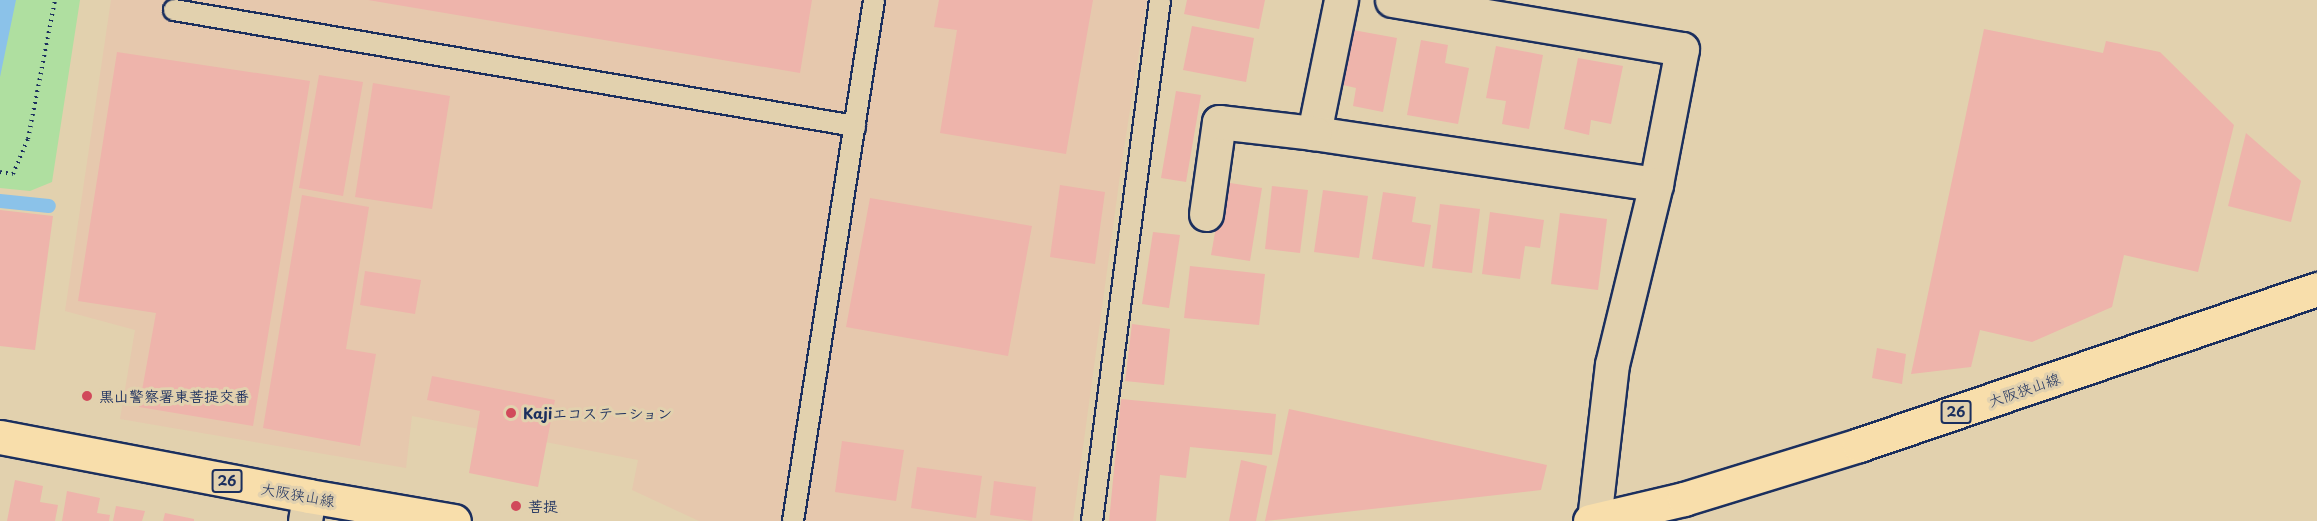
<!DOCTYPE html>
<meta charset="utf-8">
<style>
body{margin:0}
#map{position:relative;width:2317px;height:521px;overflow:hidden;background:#e2d1ae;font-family:"Playpen Sans","Klee One",sans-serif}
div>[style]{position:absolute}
.built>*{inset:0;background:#e6c8ad}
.green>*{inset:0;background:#afdfa0}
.water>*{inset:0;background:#8bc2e9}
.stream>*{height:14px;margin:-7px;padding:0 7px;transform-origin:7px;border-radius:7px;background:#8bc2e9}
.building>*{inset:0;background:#eeb4ab}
.path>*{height:4px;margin-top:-2px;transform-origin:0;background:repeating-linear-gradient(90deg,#1b2f5e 0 1.5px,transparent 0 6px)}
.roads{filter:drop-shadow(2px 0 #1b2f5e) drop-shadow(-2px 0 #1b2f5e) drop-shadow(0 2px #1b2f5e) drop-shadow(0 -2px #1b2f5e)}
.service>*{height:20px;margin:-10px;padding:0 10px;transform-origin:10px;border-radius:10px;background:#e2d1ae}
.minor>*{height:33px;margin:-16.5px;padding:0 16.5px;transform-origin:16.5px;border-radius:16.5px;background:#e2d1ae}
.primary>*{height:33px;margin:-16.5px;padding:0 16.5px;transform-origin:16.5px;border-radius:16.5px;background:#f8deab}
.dots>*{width:16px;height:16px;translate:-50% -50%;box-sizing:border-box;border:3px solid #e2d1ae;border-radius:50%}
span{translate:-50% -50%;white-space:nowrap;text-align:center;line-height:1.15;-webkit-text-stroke:6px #e2d1ae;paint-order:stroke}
.shield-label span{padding:2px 4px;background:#e2d1ae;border:2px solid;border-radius:4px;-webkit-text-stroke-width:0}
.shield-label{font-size:14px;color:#1b2f5e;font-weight:700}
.street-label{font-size:15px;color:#1b2f5e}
.poi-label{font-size:15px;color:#1b2f5e;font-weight:700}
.left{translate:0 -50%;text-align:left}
</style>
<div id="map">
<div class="built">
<i style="clip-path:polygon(111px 0,1147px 0,1121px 168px,1073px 521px,699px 521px,632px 490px,638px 460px,412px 416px,406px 468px,120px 419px,135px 330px,65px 311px)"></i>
</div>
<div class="green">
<i style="clip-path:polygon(0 0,80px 0,52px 182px,30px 191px,0 188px)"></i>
</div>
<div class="water">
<i style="clip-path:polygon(0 0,16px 0,0 77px)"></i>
</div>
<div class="stream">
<i style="left:0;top:201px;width:49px;rotate:5.8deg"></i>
</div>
<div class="building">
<i style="clip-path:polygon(368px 0,812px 0,800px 73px)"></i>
<i style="clip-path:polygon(939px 0,1093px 0,1066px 154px,940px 133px,957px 30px,934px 27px)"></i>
<i style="clip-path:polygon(1187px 0,1265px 0,1259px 29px,1184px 14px)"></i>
<i style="clip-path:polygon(1192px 26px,1254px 38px,1246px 82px,1183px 70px)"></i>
<i style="clip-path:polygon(1984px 29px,2103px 53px,2106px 41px,2160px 52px,2234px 125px,2198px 272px,2124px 255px,2112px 307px,2032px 342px,1980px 330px,1971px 367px,1911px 374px)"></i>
<i style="clip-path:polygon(1353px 30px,1397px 38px,1383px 112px,1353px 106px,1356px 88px,1343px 85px)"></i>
<i style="clip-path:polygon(1421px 40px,1448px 45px,1445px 63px,1469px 68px,1458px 124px,1407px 115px)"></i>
<i style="clip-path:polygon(1496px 46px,1543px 55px,1529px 129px,1502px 124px,1506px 101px,1486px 98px)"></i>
<i style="clip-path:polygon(117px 52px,310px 81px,253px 426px,139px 407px,156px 313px,78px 301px)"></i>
<i style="clip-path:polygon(1578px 58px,1623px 66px,1611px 124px,1591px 120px,1589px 135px,1564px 129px)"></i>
<i style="clip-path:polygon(319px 75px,363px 82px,343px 196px,299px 188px)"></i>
<i style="clip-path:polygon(373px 83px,450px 96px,432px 209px,355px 197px)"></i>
<i style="clip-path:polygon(1176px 91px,1201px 95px,1186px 182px,1161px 178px)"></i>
<i style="clip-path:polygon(2246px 133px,2301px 181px,2291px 222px,2228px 206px)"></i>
<i style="clip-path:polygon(1224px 182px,1262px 188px,1250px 261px,1211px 255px)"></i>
<i style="clip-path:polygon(1060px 185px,1105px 192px,1095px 264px,1050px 257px)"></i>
<i style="clip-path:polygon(1272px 186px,1308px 190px,1300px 253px,1265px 249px)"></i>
<i style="clip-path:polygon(1323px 190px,1368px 196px,1359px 258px,1314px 252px)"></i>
<i style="clip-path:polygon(1383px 192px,1416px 197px,1412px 222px,1431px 225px,1424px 267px,1372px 259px)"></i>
<i style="clip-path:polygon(302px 195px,369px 207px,346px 349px,376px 354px,360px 446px,263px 428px)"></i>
<i style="clip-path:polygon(870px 198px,1032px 226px,1008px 356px,846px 327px)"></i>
<i style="clip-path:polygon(1440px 204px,1480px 209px,1472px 273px,1432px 268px)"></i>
<i style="clip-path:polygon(0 210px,53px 216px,35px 350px,0 346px)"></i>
<i style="clip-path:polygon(1490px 212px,1544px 220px,1540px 248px,1525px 246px,1520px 279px,1482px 274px)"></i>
<i style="clip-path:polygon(1560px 213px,1607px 219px,1598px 290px,1551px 284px)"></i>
<i style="clip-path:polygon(1153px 232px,1180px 235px,1169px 308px,1142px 304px)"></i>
<i style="clip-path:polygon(1190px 266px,1265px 274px,1259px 325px,1184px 318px)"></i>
<i style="clip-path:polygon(365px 271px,421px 280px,415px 314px,360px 305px)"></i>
<i style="clip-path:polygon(1132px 324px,1170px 329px,1164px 385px,1125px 381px)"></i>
<i style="clip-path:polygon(1877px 348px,1906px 354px,1902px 384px,1872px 378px)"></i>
<i style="clip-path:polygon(432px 376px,555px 400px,538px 487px,469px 473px,480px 411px,427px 400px)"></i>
<i style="clip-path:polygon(1121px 399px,1276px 414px,1272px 455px,1190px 447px,1186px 478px,1160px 475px,1156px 521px,1109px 521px)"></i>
<i style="clip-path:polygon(1289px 409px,1547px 465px,1541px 490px,1265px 521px)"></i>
<i style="clip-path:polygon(842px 441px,904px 450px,896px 501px,835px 492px)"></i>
<i style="clip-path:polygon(1241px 460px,1267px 466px,1256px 521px,1229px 521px)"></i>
<i style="clip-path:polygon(917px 467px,982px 476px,976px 518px,911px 508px)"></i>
<i style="clip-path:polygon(15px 480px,43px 486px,40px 502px,58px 505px,55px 521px,7px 521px)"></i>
<i style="clip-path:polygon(994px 481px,1036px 487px,1032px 521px,990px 515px)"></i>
<i style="clip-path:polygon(67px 491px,100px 498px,97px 513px,110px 515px,109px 521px,62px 521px)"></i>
<i style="clip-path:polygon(116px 506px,145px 511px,142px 521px,113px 521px)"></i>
<i style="clip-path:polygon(165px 513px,194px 519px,194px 521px,163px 521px)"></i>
</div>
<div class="path">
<i style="left:0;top:172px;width:13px;rotate:9deg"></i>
<i style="left:13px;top:174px;width:38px;rotate:-67deg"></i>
<i style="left:28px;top:139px;width:142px;rotate:-79deg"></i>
</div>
<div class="roads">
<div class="service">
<i style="left:174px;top:10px;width:691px;rotate:9.67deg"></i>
<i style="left:793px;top:521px;width:527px;rotate:-81.16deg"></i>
<i style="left:1092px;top:521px;width:525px;rotate:-82.56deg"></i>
</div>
<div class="minor">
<i style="left:1341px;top:0;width:136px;rotate:101.5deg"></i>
<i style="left:1314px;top:133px;width:346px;rotate:8.5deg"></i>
<i style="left:1392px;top:0;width:294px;rotate:9.6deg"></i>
<i style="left:1682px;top:49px;width:137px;rotate:100.9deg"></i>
<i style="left:1656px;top:184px;width:185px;rotate:103.7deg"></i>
<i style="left:1612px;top:364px;width:157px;rotate:96.6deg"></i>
<i style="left:1206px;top:214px;width:93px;rotate:-82deg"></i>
<i style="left:1219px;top:122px;width:96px;rotate:6.6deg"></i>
<i style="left:305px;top:521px;width:25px;rotate:-81deg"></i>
</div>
<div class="primary">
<i style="left:0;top:437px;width:315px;rotate:10.8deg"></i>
<i style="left:309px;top:496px;width:147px;rotate:9.8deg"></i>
<i style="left:1590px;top:521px;width:97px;rotate:-13.2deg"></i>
<i style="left:1684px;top:499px;width:183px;rotate:-17.1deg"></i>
<i style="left:1859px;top:445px;width:484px;rotate:-18.8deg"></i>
</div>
</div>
<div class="dots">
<i style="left:87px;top:396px;background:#d1495b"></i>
<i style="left:511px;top:413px;background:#d1495b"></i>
<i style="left:516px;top:506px;background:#d1495b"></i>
</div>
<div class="shield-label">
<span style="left:1956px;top:412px">26</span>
<span style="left:227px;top:481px">26</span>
</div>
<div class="street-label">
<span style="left:2024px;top:389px;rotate:-19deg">大阪狭山線</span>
<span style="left:298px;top:494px;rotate:10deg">大阪狭山線</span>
</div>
<div class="poi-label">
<span class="left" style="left:99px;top:396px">黒山警察署東菩提交番</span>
<span class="left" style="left:523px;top:413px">Kajiエコステーション</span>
<span class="left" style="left:528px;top:506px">菩提</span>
</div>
</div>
